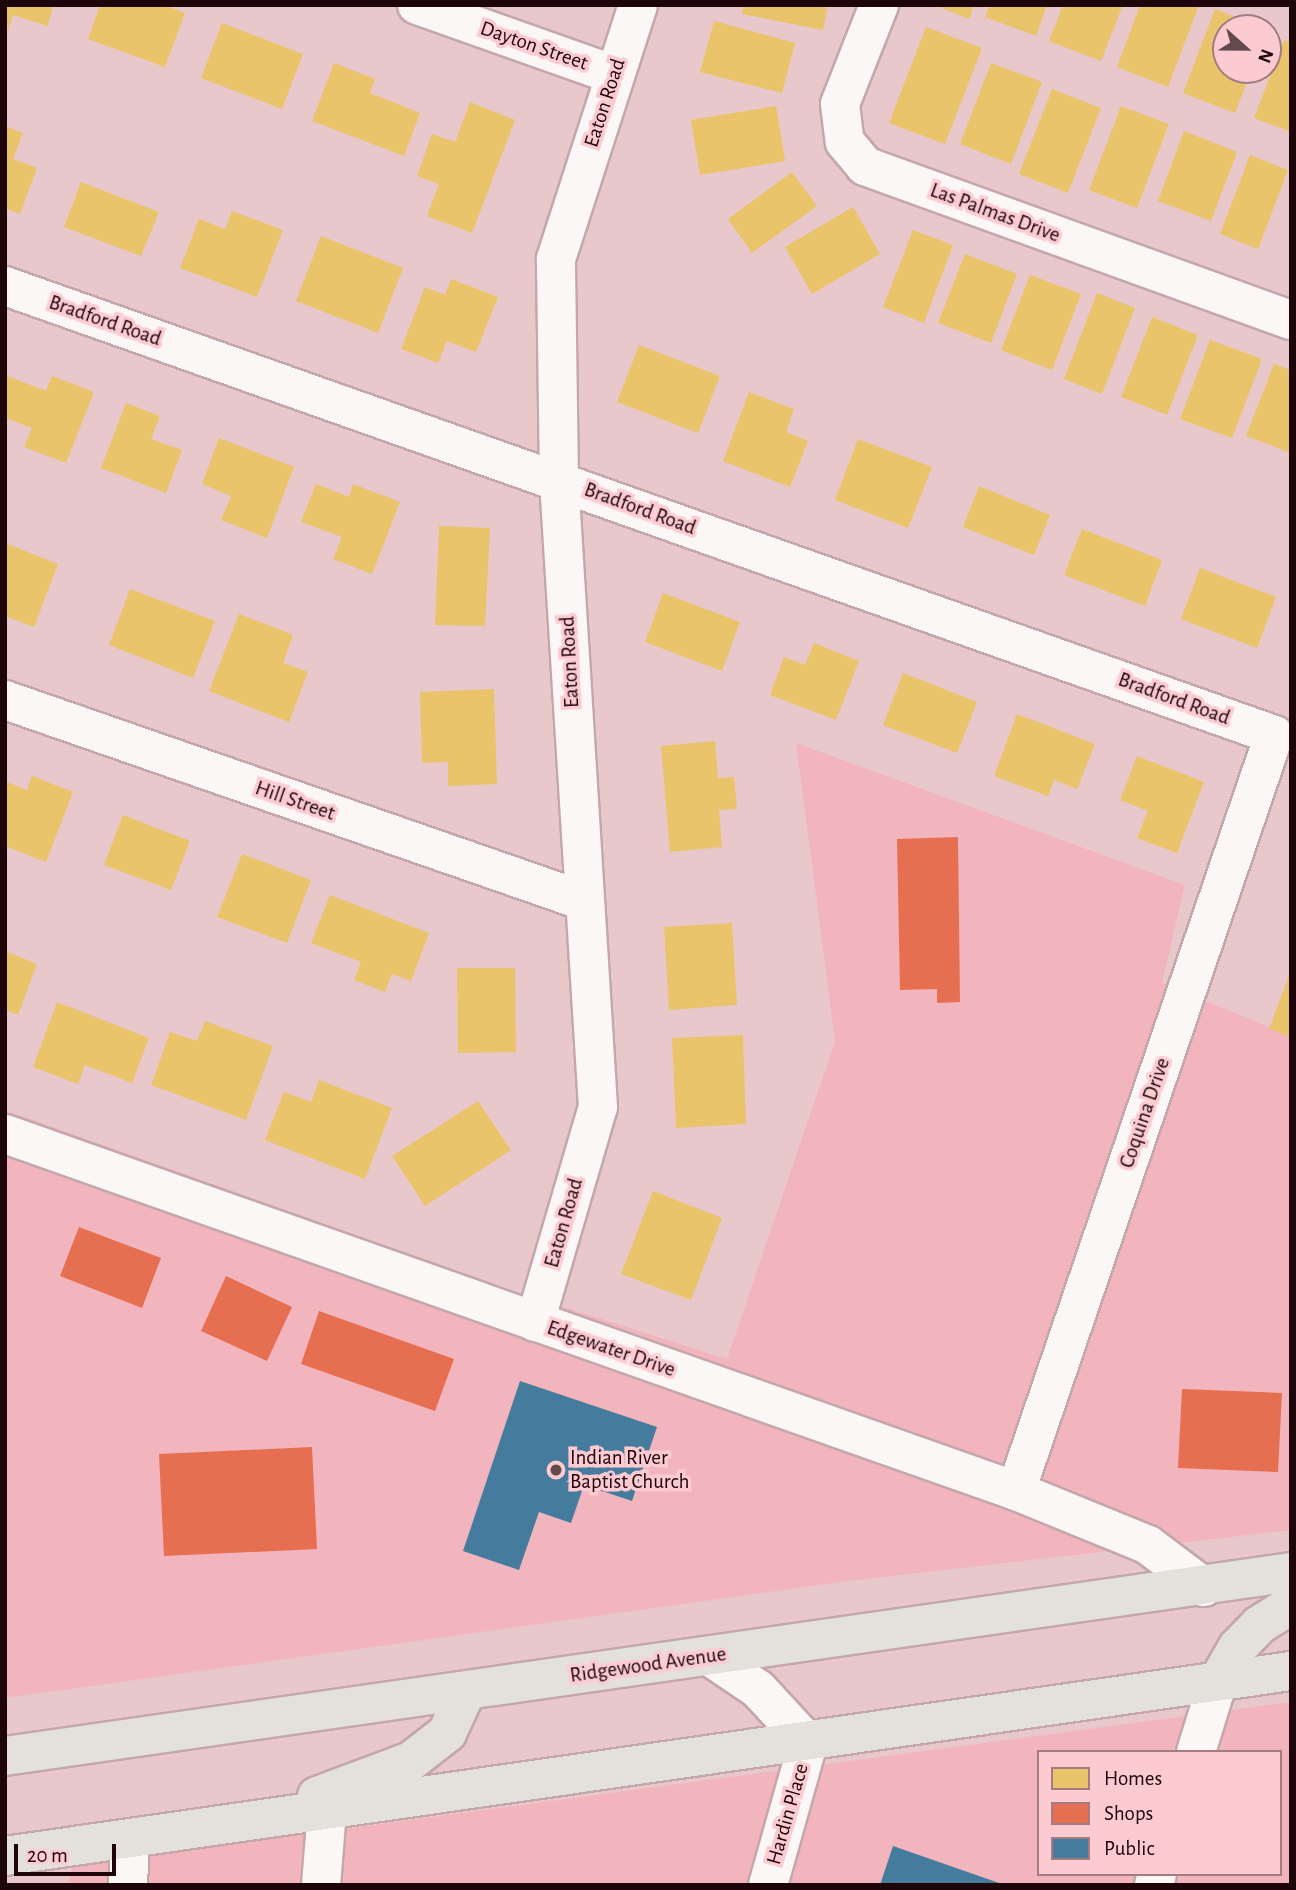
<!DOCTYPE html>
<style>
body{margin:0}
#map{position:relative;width:1296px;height:1890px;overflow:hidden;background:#e9c8cc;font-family:"Alegreya Sans",sans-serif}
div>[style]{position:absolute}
.built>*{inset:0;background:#f2b5be}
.homes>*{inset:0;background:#e9c46a}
.shops>*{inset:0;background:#e76f51}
.public>*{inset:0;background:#457b9d}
.roads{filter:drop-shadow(2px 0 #c4a7ab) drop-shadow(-2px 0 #c4a7ab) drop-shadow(0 2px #c4a7ab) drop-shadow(0 -2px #c4a7ab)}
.minor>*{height:38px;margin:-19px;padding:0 19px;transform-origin:19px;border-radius:19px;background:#fcf7f7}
.major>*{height:38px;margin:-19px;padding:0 19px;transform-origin:19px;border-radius:19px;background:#e4e1dd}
.dots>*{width:19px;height:19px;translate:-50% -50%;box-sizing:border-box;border:4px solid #fbcbd1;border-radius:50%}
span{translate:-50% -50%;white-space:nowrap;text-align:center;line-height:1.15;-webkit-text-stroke:7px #fbcbd1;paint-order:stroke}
.street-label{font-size:21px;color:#1d050a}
.poi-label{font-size:21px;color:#1d050a}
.left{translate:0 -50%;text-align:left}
.frame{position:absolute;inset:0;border:7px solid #1d050a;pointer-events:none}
.legend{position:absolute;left:1037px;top:1750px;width:245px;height:126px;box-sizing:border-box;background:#fbcbd1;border:2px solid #a27c81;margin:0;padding:9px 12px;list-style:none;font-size:21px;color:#1d050a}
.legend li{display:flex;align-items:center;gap:14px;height:35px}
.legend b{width:35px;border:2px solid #a27c81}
.north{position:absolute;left:1212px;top:14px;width:70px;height:70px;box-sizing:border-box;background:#fbcbd1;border:2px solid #a27c81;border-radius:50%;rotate:111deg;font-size:19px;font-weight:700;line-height:28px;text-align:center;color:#1d050a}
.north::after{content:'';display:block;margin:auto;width:24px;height:32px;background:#64494e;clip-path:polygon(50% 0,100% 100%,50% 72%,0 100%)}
.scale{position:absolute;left:14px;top:1844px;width:102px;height:32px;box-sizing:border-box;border:4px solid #1d050a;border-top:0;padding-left:9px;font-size:21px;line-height:24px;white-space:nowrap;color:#1d050a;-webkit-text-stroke:5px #fbcbd1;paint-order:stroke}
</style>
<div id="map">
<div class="built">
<i style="clip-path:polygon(796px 743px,1185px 885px,1162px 983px,1291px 1036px,1291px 1530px,848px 1581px,5px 1698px,5px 1110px,502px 1287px,727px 1359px,835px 1041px)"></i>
<i style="clip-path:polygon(evenodd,1291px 1702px,1291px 1885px,67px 1885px,74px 1865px,1291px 1702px,1039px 1752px,1280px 1752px,1280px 1874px,1039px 1874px,1039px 1752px)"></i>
</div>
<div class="homes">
<i style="clip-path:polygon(5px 5px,54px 5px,47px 26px,13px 15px,8px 31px)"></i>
<i style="clip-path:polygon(100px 5px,165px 5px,185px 13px,165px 67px,88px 39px)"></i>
<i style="clip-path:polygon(744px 5px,828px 5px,823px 30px,742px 14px)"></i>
<i style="clip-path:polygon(934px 5px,974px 5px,969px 19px)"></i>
<i style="clip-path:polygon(990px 5px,1047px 5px,1036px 36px,985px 17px)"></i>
<i style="clip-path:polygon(1063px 5px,1123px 5px,1101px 61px,1049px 41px)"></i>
<i style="clip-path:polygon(1140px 5px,1199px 5px,1168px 87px,1117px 67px)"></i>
<i style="clip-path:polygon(1215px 9px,1264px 28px,1226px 28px,1226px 70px,1252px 70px,1235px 113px,1183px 93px)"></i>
<i style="clip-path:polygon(714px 21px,795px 43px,782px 93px,700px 72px)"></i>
<i style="clip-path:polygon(222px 23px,303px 54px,282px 109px,201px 78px)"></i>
<i style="clip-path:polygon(926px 27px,982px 48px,945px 144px,889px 123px)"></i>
<i style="clip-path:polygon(1284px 40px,1291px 42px,1291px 132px,1254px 118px)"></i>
<i style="clip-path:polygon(334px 63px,375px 79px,370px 93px,420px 113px,404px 156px,312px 121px)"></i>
<i style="clip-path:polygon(991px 63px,1042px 82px,1011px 164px,960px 144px)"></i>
<i style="clip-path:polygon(1052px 89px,1101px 108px,1068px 193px,1019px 174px)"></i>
<i style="clip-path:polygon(470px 102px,515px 120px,472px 233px,427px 216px,439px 184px,417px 176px,432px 134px,455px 142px)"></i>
<i style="clip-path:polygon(776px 106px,785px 161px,700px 175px,691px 120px)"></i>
<i style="clip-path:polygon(1121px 106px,1169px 124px,1137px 208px,1089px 190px)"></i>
<i style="clip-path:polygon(5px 126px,23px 133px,13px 159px,37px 168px,20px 214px,5px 208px)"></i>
<i style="clip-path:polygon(1184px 131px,1237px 152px,1211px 221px,1158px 201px)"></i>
<i style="clip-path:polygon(1250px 155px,1288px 170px,1258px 249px,1220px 234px)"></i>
<i style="clip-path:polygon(792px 172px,817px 206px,752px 253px,728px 219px)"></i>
<i style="clip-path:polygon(81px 182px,159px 212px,141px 256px,64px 227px)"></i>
<i style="clip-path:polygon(853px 207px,880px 254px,812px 294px,785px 247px)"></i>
<i style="clip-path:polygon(232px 211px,283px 230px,257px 297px,180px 268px,199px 219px,225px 229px)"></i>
<i style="clip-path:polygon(913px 230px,953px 245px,924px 323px,883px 307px)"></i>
<i style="clip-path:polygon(321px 236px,403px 268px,378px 333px,296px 301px)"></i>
<i style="clip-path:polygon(965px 254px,1017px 274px,991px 343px,938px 323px)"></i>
<i style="clip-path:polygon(1030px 275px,1081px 294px,1052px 370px,1001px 350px)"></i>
<i style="clip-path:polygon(451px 279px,498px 297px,476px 352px,447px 341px,438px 363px,401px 349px,425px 287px,445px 295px)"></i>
<i style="clip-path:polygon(1097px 293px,1135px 308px,1102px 394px,1064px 379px)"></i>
<i style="clip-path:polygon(1152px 317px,1198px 335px,1167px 415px,1121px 397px)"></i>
<i style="clip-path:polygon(1210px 340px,1262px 359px,1232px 438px,1180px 419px)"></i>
<i style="clip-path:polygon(639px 345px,720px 376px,698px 433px,617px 402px)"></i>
<i style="clip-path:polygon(1274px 364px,1291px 370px,1291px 453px,1246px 436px)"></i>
<i style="clip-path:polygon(5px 375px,46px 391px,52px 376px,94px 392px,66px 463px,24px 447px,32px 428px,5px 418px)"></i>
<i style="clip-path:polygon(749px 392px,794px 409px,786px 432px,808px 441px,790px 487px,723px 461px)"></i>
<i style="clip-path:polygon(126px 403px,160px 416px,151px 439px,182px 450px,166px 493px,101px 468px)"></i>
<i style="clip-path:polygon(219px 438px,294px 467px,267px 538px,221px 520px,231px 496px,202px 484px)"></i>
<i style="clip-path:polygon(858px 439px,932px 467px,908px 528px,835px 500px)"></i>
<i style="clip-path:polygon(316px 484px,349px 497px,353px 484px,400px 502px,372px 574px,333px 559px,342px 537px,301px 522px)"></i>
<i style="clip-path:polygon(979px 486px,1050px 515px,1034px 555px,963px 527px)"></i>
<i style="clip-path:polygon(439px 526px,490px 528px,485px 626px,435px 625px)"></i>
<i style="clip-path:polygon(1082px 529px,1162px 560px,1145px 606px,1064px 575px)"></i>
<i style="clip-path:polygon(5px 543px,58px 564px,34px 627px,5px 616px)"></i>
<i style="clip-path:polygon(1200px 568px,1276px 597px,1257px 648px,1181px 619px)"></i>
<i style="clip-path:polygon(130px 589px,215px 621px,193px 678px,109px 645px)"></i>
<i style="clip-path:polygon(663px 593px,740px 622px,722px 671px,645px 642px)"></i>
<i style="clip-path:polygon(239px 614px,293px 635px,283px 663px,308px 672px,289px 722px,209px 691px)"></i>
<i style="clip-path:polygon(814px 643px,859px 661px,836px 720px,770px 695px,784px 657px,805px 665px)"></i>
<i style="clip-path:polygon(903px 673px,977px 702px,957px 753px,883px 725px)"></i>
<i style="clip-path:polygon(494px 689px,497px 784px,448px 786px,448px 762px,422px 763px,420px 692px)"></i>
<i style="clip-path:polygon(1017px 714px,1095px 744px,1077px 789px,1054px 780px,1048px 796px,994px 776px)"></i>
<i style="clip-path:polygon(715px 741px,718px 778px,734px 777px,737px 809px,719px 810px,722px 847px,670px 852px,661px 746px)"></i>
<i style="clip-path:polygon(1137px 756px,1204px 782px,1177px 853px,1137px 838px,1148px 811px,1120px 800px)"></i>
<i style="clip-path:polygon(32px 776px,73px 792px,46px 862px,5px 846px,5px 781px,27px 790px)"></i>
<i style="clip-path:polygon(123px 815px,190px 841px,171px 890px,104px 865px)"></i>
<i style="clip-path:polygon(242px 854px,311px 880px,287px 943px,217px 917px)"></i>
<i style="clip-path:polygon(330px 895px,429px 933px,411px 981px,392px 974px,385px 992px,354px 980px,361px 962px,311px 943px)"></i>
<i style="clip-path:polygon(732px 923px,737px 1005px,669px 1010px,664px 927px)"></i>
<i style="clip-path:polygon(5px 951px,37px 964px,18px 1015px,5px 1010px)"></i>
<i style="clip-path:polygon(457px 968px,515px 968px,516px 1052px,458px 1053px)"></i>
<i style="clip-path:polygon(1291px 970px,1291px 1037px,1269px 1029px)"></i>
<i style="clip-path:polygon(57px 1002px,149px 1038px,132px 1083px,85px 1065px,78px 1084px,33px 1067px)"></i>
<i style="clip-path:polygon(205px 1021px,273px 1046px,246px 1120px,151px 1085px,170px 1032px,197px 1041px)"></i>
<i style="clip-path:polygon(743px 1035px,746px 1124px,676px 1128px,672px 1038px)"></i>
<i style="clip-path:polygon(319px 1080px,392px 1108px,365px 1179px,265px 1140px,284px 1092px,311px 1102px)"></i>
<i style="clip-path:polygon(478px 1101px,511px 1150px,425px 1206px,392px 1156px)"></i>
<i style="clip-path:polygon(653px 1191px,722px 1218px,691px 1300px,621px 1274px)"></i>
</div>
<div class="shops">
<i style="clip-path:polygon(958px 837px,960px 1002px,937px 1003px,937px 989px,900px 990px,897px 839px)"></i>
<i style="clip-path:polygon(79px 1227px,161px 1258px,142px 1308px,60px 1276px)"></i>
<i style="clip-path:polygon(226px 1276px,292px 1307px,267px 1361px,201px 1331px)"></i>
<i style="clip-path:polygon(319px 1311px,454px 1359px,435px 1411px,301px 1364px)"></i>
<i style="clip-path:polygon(1182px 1389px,1282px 1393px,1278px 1472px,1178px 1468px)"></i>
<i style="clip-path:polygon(312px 1447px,317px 1549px,164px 1556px,159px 1454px)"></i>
</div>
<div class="public">
<i style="clip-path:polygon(520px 1381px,657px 1427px,632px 1501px,584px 1485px,571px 1523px,539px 1512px,519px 1570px,463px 1551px)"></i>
<i style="clip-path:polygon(893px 1846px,1002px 1884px,1002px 1885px,880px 1885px)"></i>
</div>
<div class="roads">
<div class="minor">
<i style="left:417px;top:5px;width:207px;rotate:19.5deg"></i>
<i style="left:879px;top:5px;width:106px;rotate:111.5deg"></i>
<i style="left:840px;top:104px;width:38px;rotate:83deg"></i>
<i style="left:845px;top:142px;width:31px;rotate:50deg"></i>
<i style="left:865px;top:166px;width:453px;rotate:19.9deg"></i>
<i style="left:5px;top:286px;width:1346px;rotate:19.48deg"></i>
<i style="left:1274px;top:735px;width:799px;rotate:108.84deg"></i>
<i style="left:5px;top:700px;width:613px;rotate:19.14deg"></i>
<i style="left:5px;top:1134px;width:1072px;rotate:19.45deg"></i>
<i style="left:1016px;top:1491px;width:143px;rotate:22.2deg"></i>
<i style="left:1148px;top:1545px;width:70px;rotate:36.9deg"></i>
<i style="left:535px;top:1322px;width:224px;rotate:-73.7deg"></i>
<i style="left:598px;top:1107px;width:628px;rotate:-93.56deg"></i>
<i style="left:559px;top:480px;width:221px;rotate:-90.8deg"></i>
<i style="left:556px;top:259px;width:267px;rotate:-72.1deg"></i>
<i style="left:709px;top:1656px;width:59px;rotate:34deg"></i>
<i style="left:758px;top:1689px;width:74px;rotate:47.2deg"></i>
<i style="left:808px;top:1743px;width:148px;rotate:105.7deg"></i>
<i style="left:1196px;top:1752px;width:74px;rotate:-72.8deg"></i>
<i style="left:128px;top:1885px;width:46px;rotate:-87.5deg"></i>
<i style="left:321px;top:1885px;width:75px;rotate:-85.4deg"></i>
<i style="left:1154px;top:1885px;width:11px;rotate:-75deg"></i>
</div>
<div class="major">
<i style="left:1218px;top:1681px;width:39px;rotate:-60deg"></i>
<i style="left:1238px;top:1647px;width:30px;rotate:-46deg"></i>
<i style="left:1259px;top:1625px;width:38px;rotate:-32deg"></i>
<i style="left:5px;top:1756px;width:1299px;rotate:-8.14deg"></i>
<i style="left:317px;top:1796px;width:100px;rotate:-20.4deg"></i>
<i style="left:411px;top:1761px;width:46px;rotate:-37.9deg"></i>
<i style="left:447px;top:1733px;width:47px;rotate:-65.1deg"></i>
<i style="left:5px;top:1856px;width:1299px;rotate:-8.19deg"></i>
</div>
</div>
<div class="dots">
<i style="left:556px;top:1470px;background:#64494e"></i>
</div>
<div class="street-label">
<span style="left:534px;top:46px;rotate:19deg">Dayton Street</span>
<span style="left:605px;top:103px;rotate:-72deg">Eaton Road</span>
<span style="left:995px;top:213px;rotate:20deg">Las Palmas Drive</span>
<span style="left:105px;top:321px;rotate:19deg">Bradford Road</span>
<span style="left:640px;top:509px;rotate:20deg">Bradford Road</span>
<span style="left:570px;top:662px;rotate:-93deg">Eaton Road</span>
<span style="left:1174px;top:699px;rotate:20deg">Bradford Road</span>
<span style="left:295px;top:801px;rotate:19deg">Hill Street</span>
<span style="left:1145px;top:1113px;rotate:-71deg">Coquina Drive</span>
<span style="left:564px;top:1223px;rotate:-74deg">Eaton Road</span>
<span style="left:611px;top:1349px;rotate:19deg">Edgewater Drive</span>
<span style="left:648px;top:1665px;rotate:-8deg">Ridgewood Avenue</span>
<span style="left:788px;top:1814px;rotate:-74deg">Hardin Place</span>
</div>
<div class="poi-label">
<span class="left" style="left:570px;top:1470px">Indian River<br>Baptist Church</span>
</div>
<div class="frame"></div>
<ul class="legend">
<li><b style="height:19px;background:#e9c46a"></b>Homes</li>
<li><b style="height:19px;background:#e76f51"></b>Shops</li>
<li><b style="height:19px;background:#457b9d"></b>Public</li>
</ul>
<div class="north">N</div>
<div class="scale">20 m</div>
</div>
